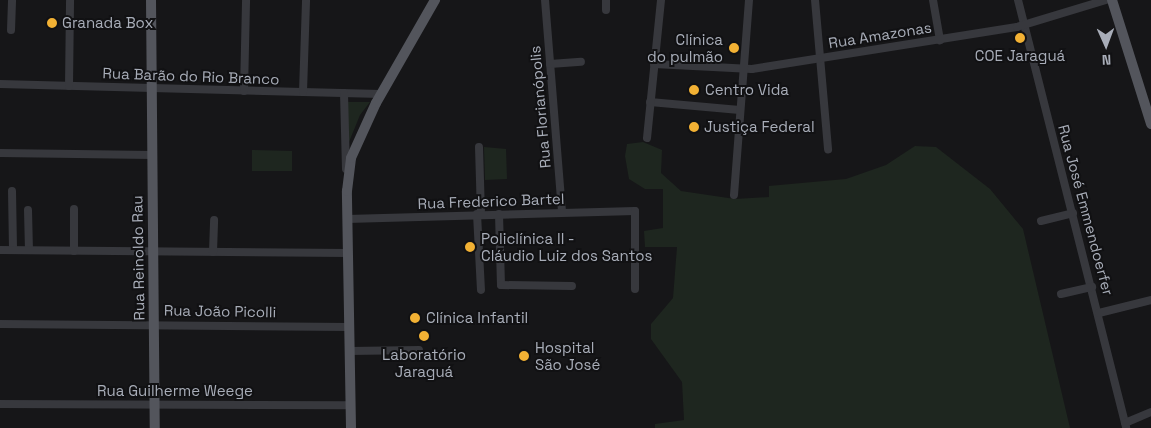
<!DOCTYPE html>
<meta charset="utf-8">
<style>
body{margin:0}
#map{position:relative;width:1151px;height:428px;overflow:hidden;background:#161618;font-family:"Space Grotesk",sans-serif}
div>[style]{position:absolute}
.green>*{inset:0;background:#1e261f}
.minor>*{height:8px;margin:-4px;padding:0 4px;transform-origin:4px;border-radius:4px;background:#37383d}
.major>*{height:10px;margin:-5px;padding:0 5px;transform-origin:5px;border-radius:5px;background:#53555c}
.dots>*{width:14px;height:14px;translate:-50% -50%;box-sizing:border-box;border:2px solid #111113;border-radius:50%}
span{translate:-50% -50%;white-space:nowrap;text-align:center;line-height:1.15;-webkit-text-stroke:4px #111113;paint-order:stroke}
.poi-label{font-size:15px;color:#a8adb8}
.left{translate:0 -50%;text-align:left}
.right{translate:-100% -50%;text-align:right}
.street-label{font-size:15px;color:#a8adb8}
.north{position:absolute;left:1081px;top:20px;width:50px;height:50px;-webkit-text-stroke:4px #111113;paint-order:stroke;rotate:178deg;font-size:14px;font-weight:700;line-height:20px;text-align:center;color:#a8adb8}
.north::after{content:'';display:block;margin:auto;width:18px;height:22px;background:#a8adb8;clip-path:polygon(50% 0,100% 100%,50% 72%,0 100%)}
</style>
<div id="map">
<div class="green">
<i style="clip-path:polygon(347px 102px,370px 102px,360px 115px,349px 142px)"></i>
<i style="clip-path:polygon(643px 142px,662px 150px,661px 173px,681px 191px,735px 199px,769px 197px,769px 186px,846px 179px,886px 165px,915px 146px,936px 147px,990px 189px,1023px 229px,1070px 428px,655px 428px,655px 424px,684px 420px,682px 382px,651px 339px,651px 324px,673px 298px,677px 247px,645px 247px,644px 231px,663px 228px,663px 189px,645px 189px,629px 179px,625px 156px,627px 144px)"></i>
<i style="clip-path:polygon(484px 147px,506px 149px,507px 179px,485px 180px)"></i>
<i style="clip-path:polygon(252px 150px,292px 151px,292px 171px,252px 171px)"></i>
</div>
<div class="minor">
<i style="left:545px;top:0;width:213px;rotate:85.4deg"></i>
<i style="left:606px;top:0;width:10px;rotate:90deg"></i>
<i style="left:815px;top:0;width:150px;rotate:85deg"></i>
<i style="left:933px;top:0;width:41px;rotate:80.1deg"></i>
<i style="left:1018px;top:0;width:441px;rotate:75.8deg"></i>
<i style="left:11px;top:30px;width:30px;rotate:-88deg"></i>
<i style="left:550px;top:64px;width:31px;rotate:-4deg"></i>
<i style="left:654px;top:64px;width:98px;rotate:2.9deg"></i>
<i style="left:752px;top:69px;width:268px;rotate:-9deg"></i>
<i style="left:1017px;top:27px;width:93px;rotate:-16.9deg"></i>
<i style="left:0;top:84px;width:381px;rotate:1.5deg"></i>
<i style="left:69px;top:86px;width:86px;rotate:-89.3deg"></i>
<i style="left:244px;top:91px;width:91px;rotate:-88.7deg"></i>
<i style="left:303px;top:92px;width:92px;rotate:-88.1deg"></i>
<i style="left:344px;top:93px;width:76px;rotate:88.5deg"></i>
<i style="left:650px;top:102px;width:90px;rotate:5.1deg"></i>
<i style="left:647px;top:138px;width:139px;rotate:-84.2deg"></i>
<i style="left:479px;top:147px;width:67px;rotate:88.3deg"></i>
<i style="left:0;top:153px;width:152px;rotate:0.8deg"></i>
<i style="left:12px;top:191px;width:59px;rotate:89deg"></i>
<i style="left:734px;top:195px;width:196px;rotate:-85.6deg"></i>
<i style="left:28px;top:210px;width:40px;rotate:88.6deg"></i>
<i style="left:477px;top:214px;width:76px;rotate:87deg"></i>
<i style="left:499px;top:214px;width:71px;rotate:88.4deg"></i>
<i style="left:501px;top:285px;width:71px;rotate:0.8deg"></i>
<i style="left:347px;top:219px;width:288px;rotate:-1.6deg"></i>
<i style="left:635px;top:211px;width:78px;rotate:90deg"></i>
<i style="left:1041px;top:221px;width:33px;rotate:-14deg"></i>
<i style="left:0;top:250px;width:348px;rotate:0.5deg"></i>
<i style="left:74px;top:251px;width:42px;rotate:-90deg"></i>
<i style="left:213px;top:252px;width:32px;rotate:-88deg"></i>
<i style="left:1061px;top:294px;width:32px;rotate:-13deg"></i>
<i style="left:1099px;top:313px;width:54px;rotate:-14deg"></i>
<i style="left:0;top:324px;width:349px;rotate:0.5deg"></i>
<i style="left:350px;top:351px;width:69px;rotate:-0.8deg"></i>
<i style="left:0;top:404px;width:351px;rotate:0.2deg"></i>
<i style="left:1125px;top:423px;width:28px;rotate:-23deg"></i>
</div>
<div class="major">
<i style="left:151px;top:0;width:428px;rotate:89.5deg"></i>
<i style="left:1112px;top:0;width:130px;rotate:72.5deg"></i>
<i style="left:351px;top:428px;width:237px;rotate:-91deg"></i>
<i style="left:347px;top:191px;width:33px;rotate:-83deg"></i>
<i style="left:351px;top:158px;width:60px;rotate:-65.6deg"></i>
<i style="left:376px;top:103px;width:119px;rotate:-60.2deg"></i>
</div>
<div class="dots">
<i style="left:52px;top:23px;background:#f2b134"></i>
<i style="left:1020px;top:38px;background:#f2b134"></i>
<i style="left:734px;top:48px;background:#f2b134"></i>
<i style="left:694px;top:90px;background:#f2b134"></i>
<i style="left:694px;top:127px;background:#f2b134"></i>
<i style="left:470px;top:247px;background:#f2b134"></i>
<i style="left:415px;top:318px;background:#f2b134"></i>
<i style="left:424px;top:336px;background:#f2b134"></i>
<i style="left:524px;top:356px;background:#f2b134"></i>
</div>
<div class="poi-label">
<span class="left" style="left:62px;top:23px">Granada Box</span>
<span class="right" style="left:723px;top:48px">Clínica<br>do pulmão</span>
<span style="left:1020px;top:56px">COE Jaraguá</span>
<span class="left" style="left:705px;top:90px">Centro Vida</span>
<span class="left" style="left:704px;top:127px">Justiça Federal</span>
<span class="left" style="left:481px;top:247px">Policlínica II -<br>Cláudio Luiz dos Santos</span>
<span class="left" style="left:426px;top:318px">Clínica Infantil</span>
<span class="left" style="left:535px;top:356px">Hospital<br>São José</span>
<span style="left:424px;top:363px">Laboratório<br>Jaraguá</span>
</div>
<div class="street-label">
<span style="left:880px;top:35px;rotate:-9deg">Rua Amazonas</span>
<span style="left:191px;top:76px;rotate:2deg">Rua Barão do Rio Branco</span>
<span style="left:540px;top:107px;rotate:-95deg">Rua Florianópolis</span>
<span style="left:491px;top:201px;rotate:-2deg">Rua Frederico Bartel</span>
<span style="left:1086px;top:210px;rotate:75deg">Rua José Emmendoerfer</span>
<span style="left:138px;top:258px;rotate:-91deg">Rua Reinoldo Rau</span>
<span style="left:220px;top:311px;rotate:1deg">Rua João Picolli</span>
<span style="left:175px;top:391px">Rua Guilherme Weege</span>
</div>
<div class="north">N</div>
</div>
